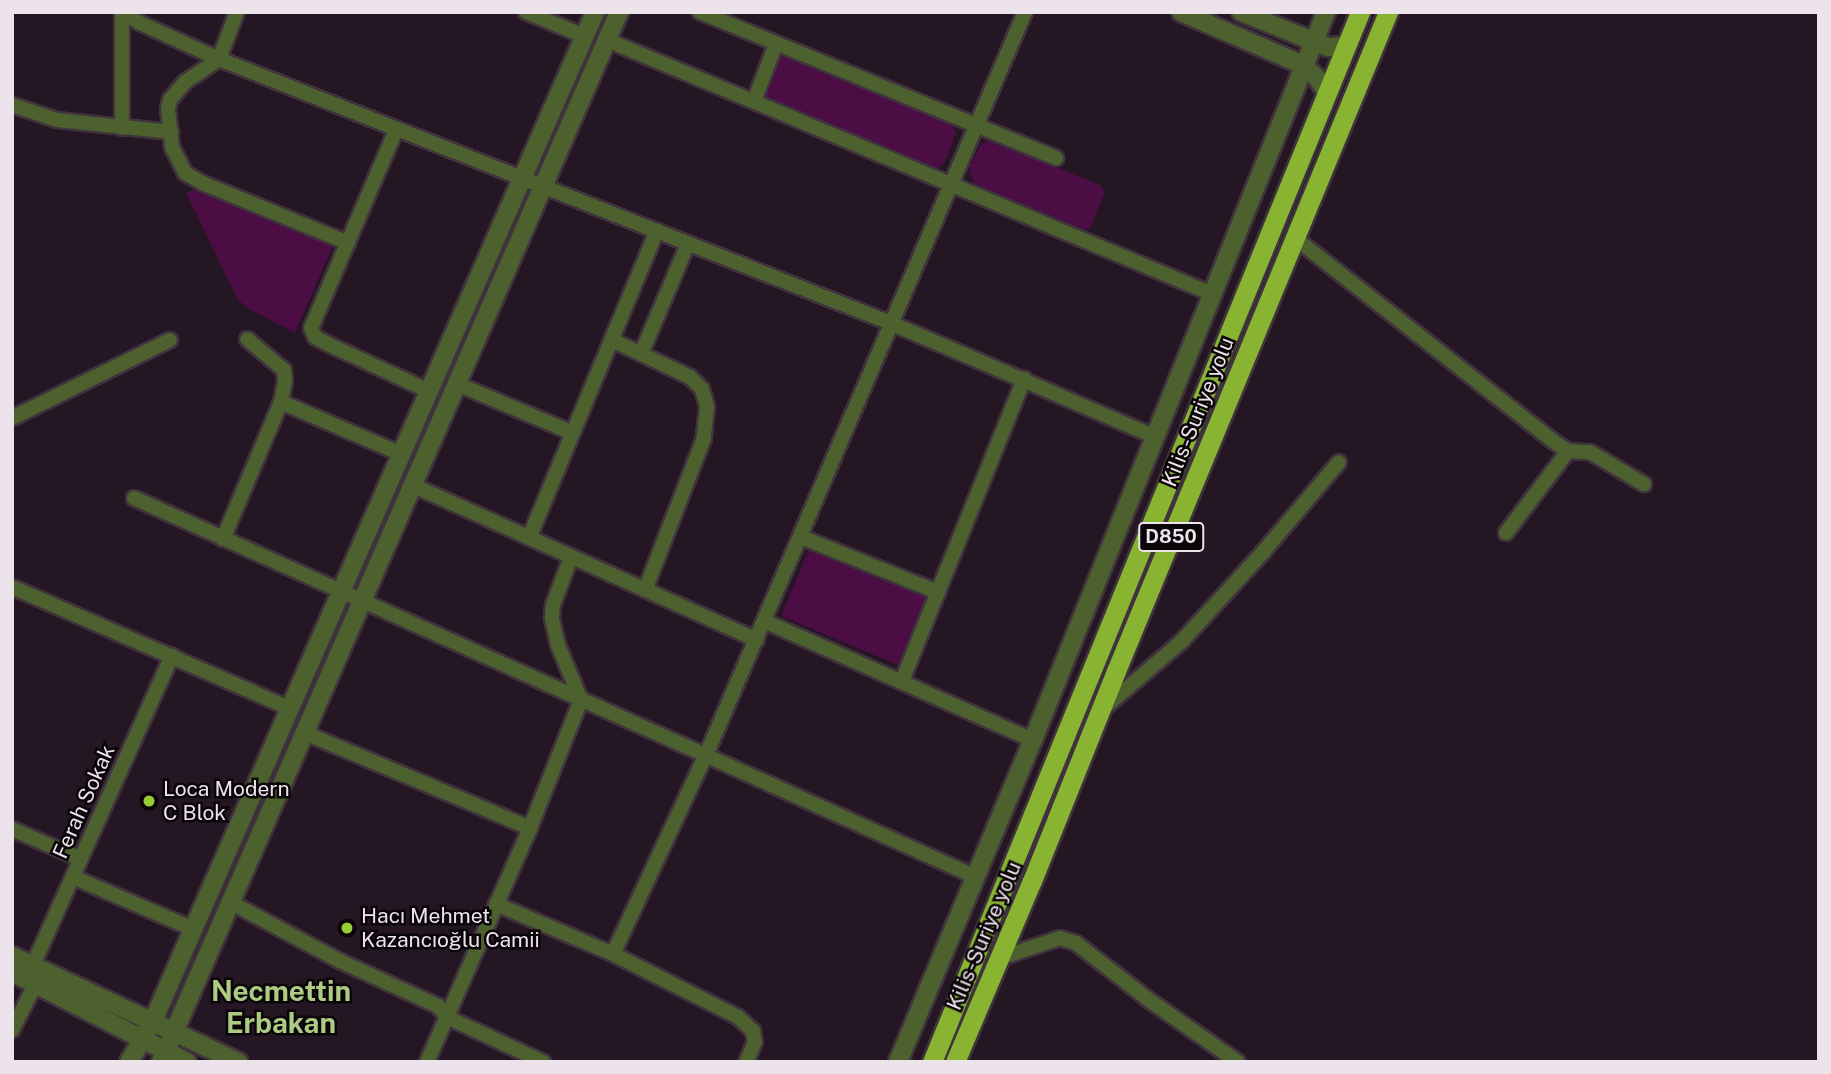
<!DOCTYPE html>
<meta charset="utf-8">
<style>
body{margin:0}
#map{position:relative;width:1831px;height:1074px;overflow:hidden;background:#241622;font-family:"Public Sans",sans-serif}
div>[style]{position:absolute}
.green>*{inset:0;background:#4b0d44}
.roads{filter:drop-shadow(2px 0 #40333e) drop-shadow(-2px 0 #40333e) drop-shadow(0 2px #40333e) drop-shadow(0 -2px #40333e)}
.minor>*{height:14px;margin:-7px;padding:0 7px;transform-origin:7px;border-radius:7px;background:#4d612e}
.tertiary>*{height:18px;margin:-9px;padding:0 9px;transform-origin:9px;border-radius:9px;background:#4d612e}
.trunk>*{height:19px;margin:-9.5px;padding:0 9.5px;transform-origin:9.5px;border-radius:9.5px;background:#88b432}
.dots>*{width:19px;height:19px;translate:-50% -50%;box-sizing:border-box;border:4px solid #0a0509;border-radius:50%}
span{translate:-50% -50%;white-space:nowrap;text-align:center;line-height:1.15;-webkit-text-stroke:5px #0a0509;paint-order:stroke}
.shield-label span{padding:2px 5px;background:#0a0509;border:2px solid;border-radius:5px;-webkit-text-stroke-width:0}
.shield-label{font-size:19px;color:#ede3eb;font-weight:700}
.street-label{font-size:21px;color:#ede3eb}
.poi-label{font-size:21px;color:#ede3eb}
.left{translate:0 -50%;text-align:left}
.district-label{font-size:28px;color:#aecb84;font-weight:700}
.frame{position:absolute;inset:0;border:14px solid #ede3eb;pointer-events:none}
</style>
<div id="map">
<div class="green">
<i style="clip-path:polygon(779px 54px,952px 125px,956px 133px,945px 162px,937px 169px,763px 96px)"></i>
<i style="clip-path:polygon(989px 140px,1100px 185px,1105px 192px,1090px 228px,1084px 230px,974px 184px,969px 169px,980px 145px)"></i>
<i style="clip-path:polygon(193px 190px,328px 241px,333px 246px,295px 333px,251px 310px,238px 300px,186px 193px)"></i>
<i style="clip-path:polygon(810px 547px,927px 596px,898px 665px,781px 616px)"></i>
</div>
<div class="roads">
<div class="minor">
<i style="left:123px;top:12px;width:18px;rotate:34deg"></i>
<i style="left:138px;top:22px;width:89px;rotate:24.6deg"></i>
<i style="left:219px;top:59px;width:724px;rotate:21.46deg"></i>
<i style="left:893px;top:324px;width:286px;rotate:23.3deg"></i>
<i style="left:237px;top:12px;width:50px;rotate:111deg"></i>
<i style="left:219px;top:59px;width:41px;rotate:145.9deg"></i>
<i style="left:185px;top:82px;width:23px;rotate:130deg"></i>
<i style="left:170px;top:100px;width:9px;rotate:103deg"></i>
<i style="left:168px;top:109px;width:38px;rotate:84deg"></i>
<i style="left:172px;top:147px;width:29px;rotate:63deg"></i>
<i style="left:185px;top:173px;width:20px;rotate:30deg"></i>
<i style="left:202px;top:183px;width:158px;rotate:22.3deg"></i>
<i style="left:526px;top:12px;width:63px;rotate:22.5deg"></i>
<i style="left:700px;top:12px;width:385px;rotate:22.3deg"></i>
<i style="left:607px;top:40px;width:656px;rotate:22.77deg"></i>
<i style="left:754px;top:101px;width:61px;rotate:-68.9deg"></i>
<i style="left:12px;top:105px;width:47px;rotate:18.4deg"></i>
<i style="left:57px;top:120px;width:115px;rotate:6deg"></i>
<i style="left:122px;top:128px;width:116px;rotate:-90deg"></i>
<i style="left:396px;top:130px;width:215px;rotate:113.2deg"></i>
<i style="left:311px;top:328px;width:10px;rotate:66deg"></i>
<i style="left:315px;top:337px;width:19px;rotate:28deg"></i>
<i style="left:332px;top:346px;width:107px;rotate:24.9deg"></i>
<i style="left:1295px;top:238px;width:328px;rotate:38.2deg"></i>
<i style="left:1553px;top:441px;width:18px;rotate:34deg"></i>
<i style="left:1568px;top:451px;width:22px;rotate:3deg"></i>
<i style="left:1590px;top:452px;width:63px;rotate:30.7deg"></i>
<i style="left:612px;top:340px;width:86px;rotate:25.4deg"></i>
<i style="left:690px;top:377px;width:17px;rotate:45deg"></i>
<i style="left:702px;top:389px;width:19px;rotate:74deg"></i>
<i style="left:707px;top:407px;width:31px;rotate:96deg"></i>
<i style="left:704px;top:438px;width:163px;rotate:111.2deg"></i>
<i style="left:641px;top:354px;width:120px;rotate:-66.9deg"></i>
<i style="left:455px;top:383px;width:128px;rotate:23deg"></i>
<i style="left:281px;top:402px;width:131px;rotate:23.4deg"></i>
<i style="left:12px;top:418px;width:176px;rotate:-26.3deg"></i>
<i style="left:412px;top:485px;width:378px;rotate:24.2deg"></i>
<i style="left:134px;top:498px;width:923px;rotate:24.23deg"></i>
<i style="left:1506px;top:533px;width:103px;rotate:-52.9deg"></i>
<i style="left:801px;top:537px;width:148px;rotate:21.9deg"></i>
<i style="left:529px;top:538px;width:333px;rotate:-67.4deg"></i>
<i style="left:223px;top:539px;width:149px;rotate:-67.1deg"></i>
<i style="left:281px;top:402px;width:21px;rotate:-79deg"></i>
<i style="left:285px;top:381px;width:11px;rotate:-95deg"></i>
<i style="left:284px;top:370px;width:48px;rotate:-140deg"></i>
<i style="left:12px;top:587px;width:305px;rotate:23.6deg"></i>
<i style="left:764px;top:621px;width:294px;rotate:23.9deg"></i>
<i style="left:902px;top:681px;width:326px;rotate:-68deg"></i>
<i style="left:1103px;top:709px;width:103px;rotate:-40.7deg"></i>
<i style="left:1181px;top:642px;width:123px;rotate:-47.6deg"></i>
<i style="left:1264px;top:551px;width:116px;rotate:-49.9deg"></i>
<i style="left:305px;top:733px;width:244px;rotate:22.9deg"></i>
<i style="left:12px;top:829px;width:75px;rotate:23.5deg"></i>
<i style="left:73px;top:877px;width:131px;rotate:23.4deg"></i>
<i style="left:230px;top:902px;width:125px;rotate:28.2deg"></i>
<i style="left:340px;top:961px;width:108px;rotate:24.7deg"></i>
<i style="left:438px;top:1006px;width:14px;rotate:51deg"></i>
<i style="left:447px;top:1017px;width:106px;rotate:25.1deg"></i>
<i style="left:496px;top:904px;width:127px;rotate:23.1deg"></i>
<i style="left:613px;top:954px;width:140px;rotate:26.7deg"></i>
<i style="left:738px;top:1017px;width:21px;rotate:43deg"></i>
<i style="left:753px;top:1031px;width:11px;rotate:80deg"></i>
<i style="left:755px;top:1042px;width:22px;rotate:114deg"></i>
<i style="left:613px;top:954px;width:230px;rotate:-65deg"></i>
<i style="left:710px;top:746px;width:799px;rotate:-66.77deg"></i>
<i style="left:1000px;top:958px;width:63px;rotate:-18.4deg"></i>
<i style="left:1060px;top:938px;width:17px;rotate:17deg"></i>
<i style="left:1076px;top:943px;width:93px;rotate:38deg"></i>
<i style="left:1149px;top:1000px;width:108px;rotate:34.9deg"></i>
<i style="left:33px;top:965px;width:339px;rotate:-65.8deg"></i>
<i style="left:12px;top:1030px;width:53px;rotate:-62.9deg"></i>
<i style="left:427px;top:1062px;width:256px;rotate:-66.2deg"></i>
<i style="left:530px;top:828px;width:138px;rotate:-68.3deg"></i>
<i style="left:581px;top:700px;width:60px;rotate:-112.7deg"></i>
<i style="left:558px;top:645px;width:28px;rotate:-103deg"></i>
<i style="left:552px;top:618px;width:13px;rotate:-86deg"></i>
<i style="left:553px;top:605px;width:51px;rotate:-69.4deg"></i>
</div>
<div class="tertiary">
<i style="left:1181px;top:12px;width:133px;rotate:23.5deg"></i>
<i style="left:1303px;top:65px;width:19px;rotate:43deg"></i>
<i style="left:1317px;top:78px;width:19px;rotate:55deg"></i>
<i style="left:1241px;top:12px;width:94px;rotate:21.9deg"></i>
<i style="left:1328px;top:47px;width:19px;rotate:-3deg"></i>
<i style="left:12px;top:956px;width:250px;rotate:25.1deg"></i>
<i style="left:12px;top:972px;width:197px;rotate:27.2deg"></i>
<i style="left:129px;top:1062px;width:48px;rotate:-59.7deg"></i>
<i style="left:153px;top:1021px;width:1102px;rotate:-66.34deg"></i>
<i style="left:161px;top:1062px;width:1146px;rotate:-66.43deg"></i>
<i style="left:898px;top:1062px;width:349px;rotate:-67.3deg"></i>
<i style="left:1033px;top:740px;width:785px;rotate:-68.08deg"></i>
</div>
<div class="trunk">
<i style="left:932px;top:1062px;width:1134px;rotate:-67.82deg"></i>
<i style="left:955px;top:1062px;width:197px;rotate:-67deg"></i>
<i style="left:1032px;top:881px;width:226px;rotate:-68.2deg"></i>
<i style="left:1116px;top:671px;width:713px;rotate:-67.57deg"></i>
</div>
</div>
<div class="dots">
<i style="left:149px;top:801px;background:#99cb36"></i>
<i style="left:347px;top:928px;background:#99cb36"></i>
</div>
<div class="shield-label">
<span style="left:1171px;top:537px">D850</span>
</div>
<div class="street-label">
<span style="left:1198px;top:412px;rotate:-68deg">Kilis-Suriye yolu</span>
<span style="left:84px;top:802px;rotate:-66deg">Ferah Sokak</span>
<span style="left:984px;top:936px;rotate:-67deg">Kilis-Suriye yolu</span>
</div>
<div class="poi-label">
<span class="left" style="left:163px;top:801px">Loca Modern<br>C Blok</span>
<span class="left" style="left:361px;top:928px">Hacı Mehmet<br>Kazancıoğlu Camii</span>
</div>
<div class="district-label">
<span style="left:281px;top:1007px">Necmettin<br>Erbakan</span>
</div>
<div class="frame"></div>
</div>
